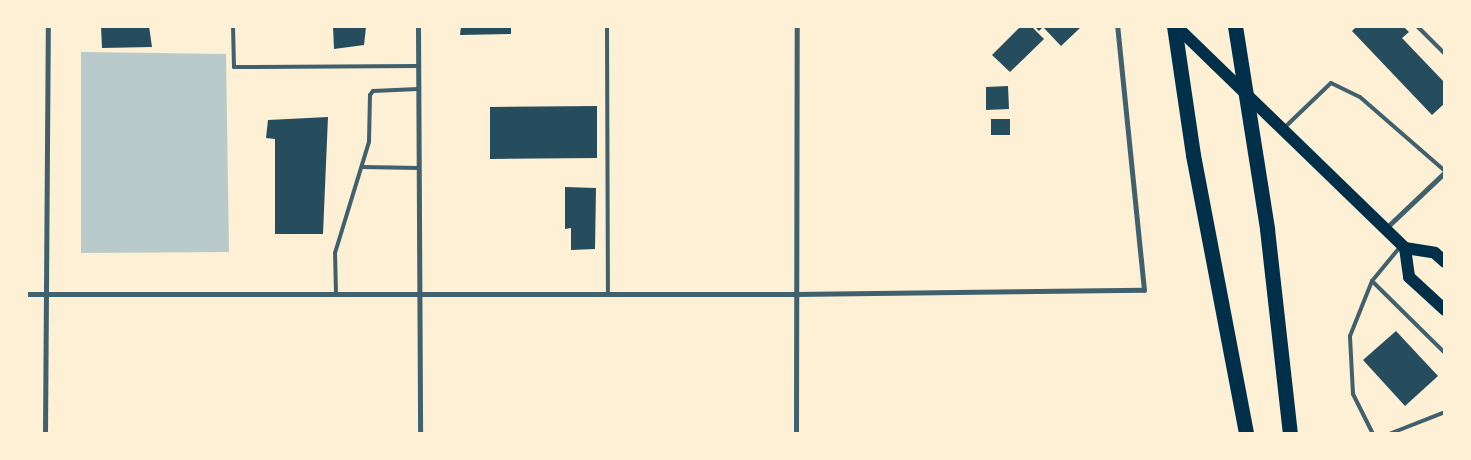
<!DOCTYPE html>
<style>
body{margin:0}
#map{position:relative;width:1471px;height:460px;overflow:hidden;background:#fdf0d5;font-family:"Nunito Sans",sans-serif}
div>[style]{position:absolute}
.green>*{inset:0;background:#b9caca}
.building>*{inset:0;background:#264d5e}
.service>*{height:4px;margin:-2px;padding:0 2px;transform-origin:2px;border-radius:2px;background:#3f606c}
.minor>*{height:5px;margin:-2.5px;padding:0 2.5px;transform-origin:2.5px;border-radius:2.5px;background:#3f606c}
.primary>*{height:12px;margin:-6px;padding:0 6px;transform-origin:6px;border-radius:6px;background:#003049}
.motorway>*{height:15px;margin:-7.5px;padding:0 7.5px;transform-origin:7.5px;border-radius:7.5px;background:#003049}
span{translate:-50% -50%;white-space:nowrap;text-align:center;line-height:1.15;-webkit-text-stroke:4px #fdf0d5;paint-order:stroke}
.frame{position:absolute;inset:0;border:28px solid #fdf0d5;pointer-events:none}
</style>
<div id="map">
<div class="green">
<i style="clip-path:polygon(81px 52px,226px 54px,229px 252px,81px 253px)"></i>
</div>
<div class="building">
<i style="clip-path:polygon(101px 26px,149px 26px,152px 47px,102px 48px)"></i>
<i style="clip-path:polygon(333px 26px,366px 27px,364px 45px,334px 49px)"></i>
<i style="clip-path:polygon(461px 26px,511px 26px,511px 34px,460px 35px)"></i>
<i style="clip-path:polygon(1021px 26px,1031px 26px,1044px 39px,1010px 72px,992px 55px)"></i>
<i style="clip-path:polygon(1034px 26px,1078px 26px,1080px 28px,1061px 46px,1043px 27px,1039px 31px)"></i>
<i style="clip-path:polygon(1357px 26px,1403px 26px,1409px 32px,1402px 38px,1445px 83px,1445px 103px,1432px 115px,1352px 31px)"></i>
<i style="clip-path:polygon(1008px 86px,1009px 109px,986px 110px,986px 87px)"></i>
<i style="clip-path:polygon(597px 106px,597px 158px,490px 159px,490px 107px)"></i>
<i style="clip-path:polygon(328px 117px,323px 234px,275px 234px,275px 139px,266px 138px,268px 120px)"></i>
<i style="clip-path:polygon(991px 119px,1010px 119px,1010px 135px,991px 135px)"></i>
<i style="clip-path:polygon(565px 187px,596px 188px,595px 249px,571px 250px,571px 228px,565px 229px)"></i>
<i style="clip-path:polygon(1396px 331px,1438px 376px,1405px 406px,1363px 360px)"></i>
</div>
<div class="service">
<i style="left:233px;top:26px;width:41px;rotate:88.6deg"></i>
<i style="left:234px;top:67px;width:184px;rotate:-0.3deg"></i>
<i style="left:607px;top:26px;width:267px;rotate:89.8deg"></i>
<i style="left:1417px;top:26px;width:40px;rotate:45deg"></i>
<i style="left:1284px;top:128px;width:65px;rotate:-43.8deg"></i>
<i style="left:1331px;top:83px;width:32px;rotate:26deg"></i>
<i style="left:1360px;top:97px;width:113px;rotate:41deg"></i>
<i style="left:362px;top:167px;width:57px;rotate:1deg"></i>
<i style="left:1372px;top:281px;width:103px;rotate:44.6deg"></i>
<i style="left:336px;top:293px;width:40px;rotate:-91.4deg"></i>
<i style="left:335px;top:253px;width:116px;rotate:-73deg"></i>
<i style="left:369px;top:142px;width:47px;rotate:-88.8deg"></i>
<i style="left:370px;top:95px;width:5px;rotate:-53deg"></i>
<i style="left:373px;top:91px;width:45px;rotate:-2.5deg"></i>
<i style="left:1373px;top:434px;width:45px;rotate:-116.6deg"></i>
<i style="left:1353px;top:394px;width:58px;rotate:-93deg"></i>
<i style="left:1350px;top:336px;width:59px;rotate:-68.2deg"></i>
<i style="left:1372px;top:281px;width:44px;rotate:-50.5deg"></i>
<i style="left:1389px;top:434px;width:60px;rotate:-21.4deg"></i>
</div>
<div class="minor">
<i style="left:418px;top:26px;width:408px;rotate:89.7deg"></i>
<i style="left:1385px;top:229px;width:83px;rotate:-43.5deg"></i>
<i style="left:26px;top:294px;width:768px"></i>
<i style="left:794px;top:294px;width:350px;rotate:-0.7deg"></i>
<i style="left:1144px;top:290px;width:265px;rotate:-95.8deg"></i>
<i style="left:45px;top:434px;width:408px;rotate:-89.6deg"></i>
<i style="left:796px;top:434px;width:408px;rotate:-89.9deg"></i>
</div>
<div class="primary">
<i style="left:1176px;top:26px;width:319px;rotate:44.1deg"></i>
<i style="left:1405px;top:248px;width:30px;rotate:9deg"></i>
<i style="left:1435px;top:253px;width:13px;rotate:42deg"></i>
<i style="left:1405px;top:248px;width:29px;rotate:82deg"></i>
<i style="left:1409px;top:277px;width:49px;rotate:42.5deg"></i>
</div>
<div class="motorway">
<i style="left:1174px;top:26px;width:130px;rotate:81.6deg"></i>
<i style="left:1193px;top:155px;width:284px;rotate:79.2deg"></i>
<i style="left:1235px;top:26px;width:206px;rotate:81deg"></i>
<i style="left:1267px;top:229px;width:206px;rotate:83.6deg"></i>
</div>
<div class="frame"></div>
</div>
